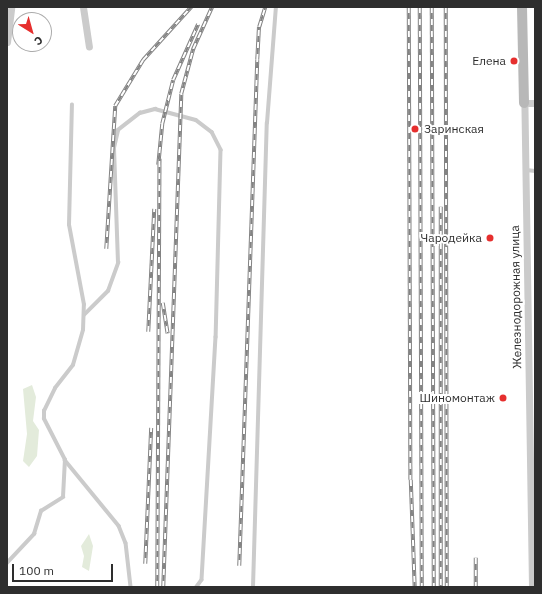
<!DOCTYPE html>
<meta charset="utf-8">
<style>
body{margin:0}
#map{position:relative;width:542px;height:594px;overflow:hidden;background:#fff;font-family:"IBM Plex Sans",sans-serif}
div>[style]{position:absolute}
.green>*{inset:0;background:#e3ebdb}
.lane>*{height:3.5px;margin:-1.75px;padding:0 1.75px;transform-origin:1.75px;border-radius:1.75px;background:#cbcbcb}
.street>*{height:7px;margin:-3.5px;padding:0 3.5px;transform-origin:3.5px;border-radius:3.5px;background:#cbcbcb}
.secondary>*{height:10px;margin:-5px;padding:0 5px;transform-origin:5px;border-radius:5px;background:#b8b8b8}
.rail>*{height:3.5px;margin-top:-1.75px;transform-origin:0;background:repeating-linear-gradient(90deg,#fff 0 6px,#838383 0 12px);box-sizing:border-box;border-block:1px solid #838383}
.dots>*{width:11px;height:11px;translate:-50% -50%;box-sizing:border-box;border:2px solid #fff;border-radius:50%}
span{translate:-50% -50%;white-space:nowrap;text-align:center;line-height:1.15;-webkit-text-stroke:4px #fff;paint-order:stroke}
.poi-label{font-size:12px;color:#2e2e2e}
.right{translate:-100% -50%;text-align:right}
.left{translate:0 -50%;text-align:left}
.street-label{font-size:12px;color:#2e2e2e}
.frame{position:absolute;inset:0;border:8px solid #2e2e2e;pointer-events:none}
.north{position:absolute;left:12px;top:12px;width:40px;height:40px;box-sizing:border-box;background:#fff;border:1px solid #ababab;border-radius:50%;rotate:143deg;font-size:11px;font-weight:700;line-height:16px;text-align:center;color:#2e2e2e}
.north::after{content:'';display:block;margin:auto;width:14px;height:18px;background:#e62f2e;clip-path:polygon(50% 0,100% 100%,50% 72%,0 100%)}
.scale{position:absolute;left:12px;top:564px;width:101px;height:18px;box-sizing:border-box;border:2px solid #2e2e2e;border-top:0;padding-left:5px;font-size:12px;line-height:14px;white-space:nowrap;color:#2e2e2e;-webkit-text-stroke:3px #fff;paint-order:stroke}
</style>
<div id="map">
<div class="green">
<i style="clip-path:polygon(32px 385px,36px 397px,33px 421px,39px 430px,37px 456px,29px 467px,23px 461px,27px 434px,23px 389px)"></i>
<i style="clip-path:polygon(89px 534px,93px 546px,89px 571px,82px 567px,84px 556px,81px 546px)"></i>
</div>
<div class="lane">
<i style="left:526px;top:170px;width:9px;rotate:6deg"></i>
<i style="left:84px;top:315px;width:34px;rotate:-45deg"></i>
<i style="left:108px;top:291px;width:30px;rotate:-70deg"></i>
<i style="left:118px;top:263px;width:115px;rotate:-92deg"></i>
<i style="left:114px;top:148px;width:18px;rotate:-77deg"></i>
<i style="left:118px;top:130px;width:28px;rotate:-38deg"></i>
<i style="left:140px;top:113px;width:16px;rotate:-15deg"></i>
<i style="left:155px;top:109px;width:42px;rotate:15deg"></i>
<i style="left:196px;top:120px;width:20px;rotate:37deg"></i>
<i style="left:212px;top:132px;width:20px;rotate:63deg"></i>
<i style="left:221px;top:150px;width:187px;rotate:91.5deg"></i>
<i style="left:216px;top:337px;width:243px;rotate:93.3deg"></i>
<i style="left:202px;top:580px;width:9px;rotate:126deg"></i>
<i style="left:65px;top:460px;width:85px;rotate:50.7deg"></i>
<i style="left:119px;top:526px;width:18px;rotate:68deg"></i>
<i style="left:126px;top:543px;width:44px;rotate:83.5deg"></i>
<i style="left:7px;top:563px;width:40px;rotate:-47deg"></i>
<i style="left:34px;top:534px;width:24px;rotate:-73deg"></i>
<i style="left:41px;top:511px;width:26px;rotate:-32deg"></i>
<i style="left:63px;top:497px;width:37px;rotate:-87deg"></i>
<i style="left:65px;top:460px;width:46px;rotate:-117.1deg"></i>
<i style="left:44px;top:419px;width:8px;rotate:-90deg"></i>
<i style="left:44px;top:411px;width:25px;rotate:-64deg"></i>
<i style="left:55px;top:388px;width:29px;rotate:-52deg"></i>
<i style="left:73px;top:365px;width:36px;rotate:-74deg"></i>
<i style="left:83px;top:330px;width:25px;rotate:-88deg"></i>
<i style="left:84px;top:305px;width:81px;rotate:-100.6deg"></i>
<i style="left:69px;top:225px;width:120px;rotate:-88.6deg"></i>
<i style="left:253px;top:587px;width:464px;rotate:-88.3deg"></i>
<i style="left:267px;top:123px;width:116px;rotate:-85.6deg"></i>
</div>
<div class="street">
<i style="left:83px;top:7px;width:40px;rotate:81.5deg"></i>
<i style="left:7px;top:42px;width:35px;rotate:-83deg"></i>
<i style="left:532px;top:587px;width:484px;rotate:-90.9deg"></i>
<i style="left:524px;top:103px;width:11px"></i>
</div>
<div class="secondary">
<i style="left:522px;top:7px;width:96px;rotate:88.8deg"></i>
</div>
<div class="rail">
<i style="left:409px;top:7px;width:473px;rotate:89.8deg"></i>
<i style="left:411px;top:480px;width:107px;rotate:87.9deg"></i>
<i style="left:420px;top:7px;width:580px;rotate:89.8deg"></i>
<i style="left:432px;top:7px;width:580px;rotate:89.8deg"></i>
<i style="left:446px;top:7px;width:580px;rotate:89.9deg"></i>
<i style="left:158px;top:165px;width:41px;rotate:-84.4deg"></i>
<i style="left:162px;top:124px;width:45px;rotate:-76deg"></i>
<i style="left:173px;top:80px;width:61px;rotate:-65.9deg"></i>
<i style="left:441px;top:207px;width:380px;rotate:90deg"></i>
<i style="left:106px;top:249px;width:143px;rotate:-86.4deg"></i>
<i style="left:115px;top:106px;width:54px;rotate:-58.7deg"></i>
<i style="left:143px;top:60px;width:72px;rotate:-47.8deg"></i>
<i style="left:163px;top:303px;width:31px;rotate:81deg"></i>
<i style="left:148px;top:332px;width:123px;rotate:-87.2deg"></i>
<i style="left:476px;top:558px;width:29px;rotate:90deg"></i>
<i style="left:145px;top:564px;width:136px;rotate:-87.5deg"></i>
<i style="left:239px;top:566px;width:506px;rotate:-87.96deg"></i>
<i style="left:257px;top:60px;width:33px;rotate:-87deg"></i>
<i style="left:259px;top:27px;width:21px;rotate:-73deg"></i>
<i style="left:157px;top:587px;width:428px;rotate:-89.7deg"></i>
<i style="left:163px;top:587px;width:493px;rotate:-87.9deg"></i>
<i style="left:181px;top:94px;width:47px;rotate:-75.1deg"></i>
<i style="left:193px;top:49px;width:46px;rotate:-65.7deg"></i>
</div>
<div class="dots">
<i style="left:514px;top:61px;background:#e62f2e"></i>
<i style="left:415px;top:129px;background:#e62f2e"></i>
<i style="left:490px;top:238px;background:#e62f2e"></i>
<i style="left:503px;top:398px;background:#e62f2e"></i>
</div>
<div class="poi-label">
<span class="right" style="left:506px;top:61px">Елена</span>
<span class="left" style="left:424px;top:129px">Заринская</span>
<span class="right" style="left:482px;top:238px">Чародейка</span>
<span class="right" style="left:495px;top:398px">Шиномонтаж</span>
</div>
<div class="street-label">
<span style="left:516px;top:297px;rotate:-91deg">Железнодорожная улица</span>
</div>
<div class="frame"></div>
<div class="north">С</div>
<div class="scale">100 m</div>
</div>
